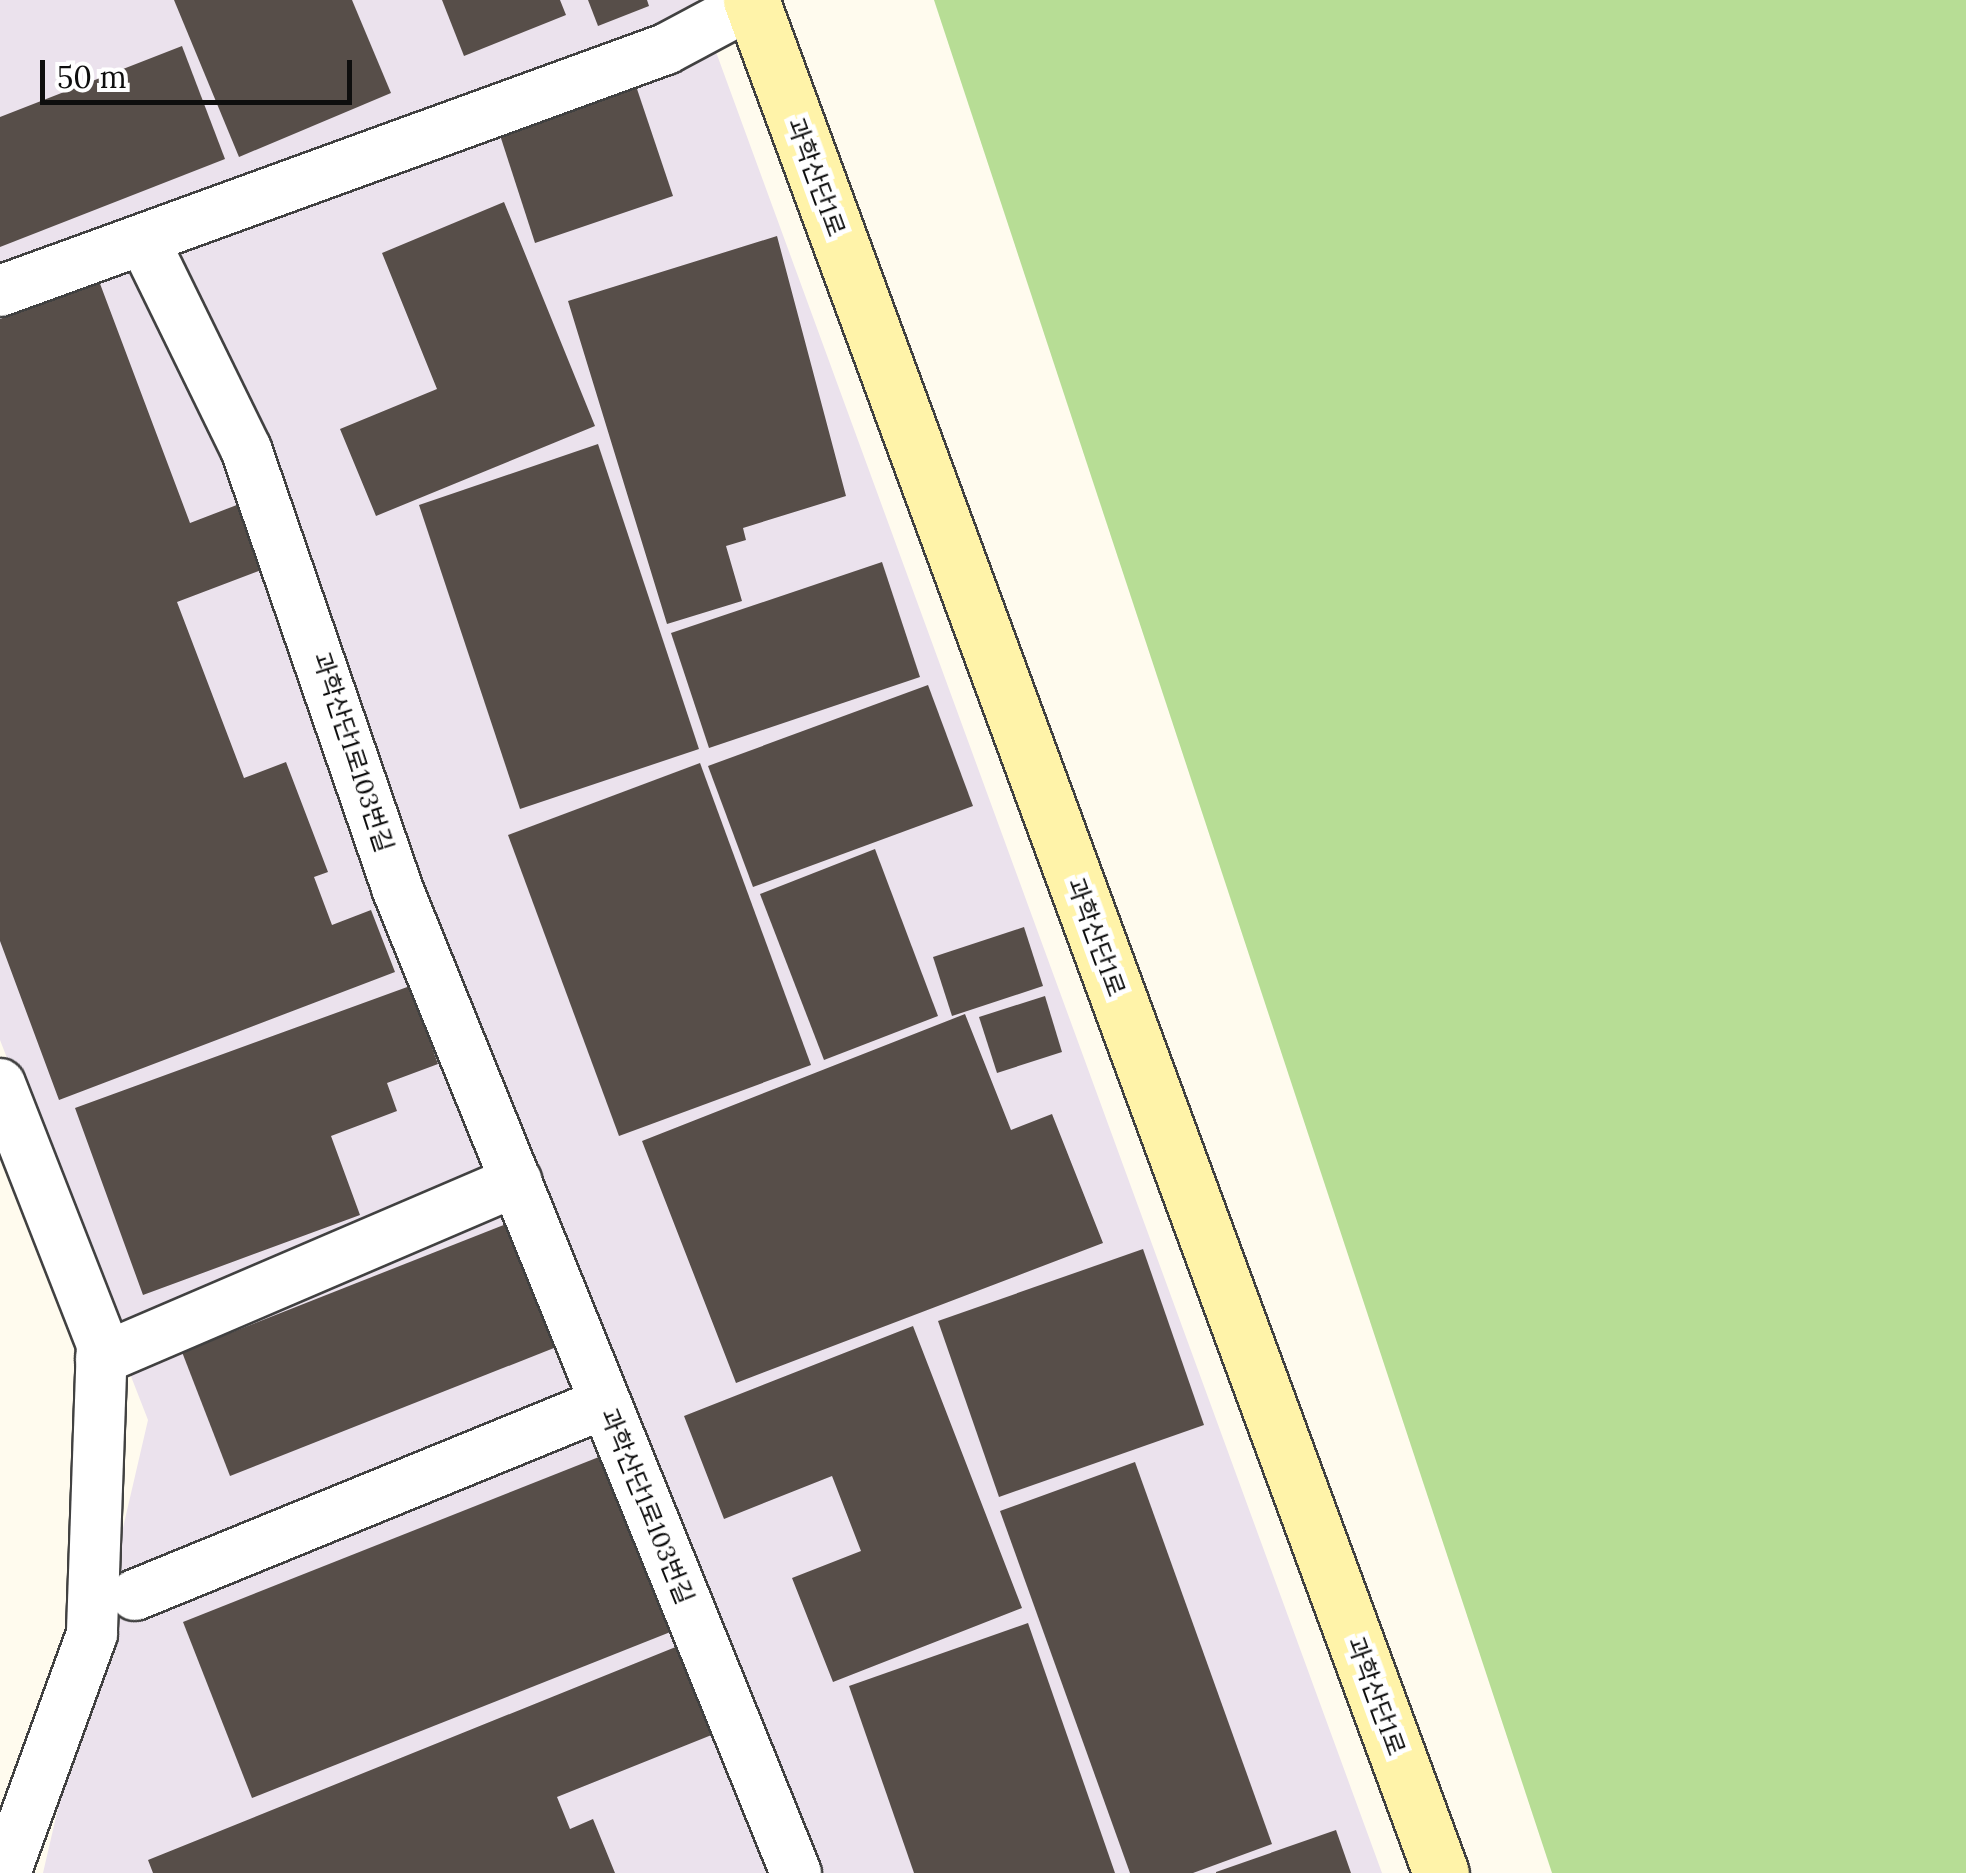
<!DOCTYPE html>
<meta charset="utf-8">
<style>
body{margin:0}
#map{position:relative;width:1966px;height:1873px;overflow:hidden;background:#fffbee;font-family:Lora,"Noto Sans KR",serif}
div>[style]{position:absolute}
.industrial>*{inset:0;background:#ebe2ed}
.forest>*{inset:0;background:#b7dd95}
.building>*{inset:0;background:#574e49}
.roads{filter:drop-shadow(2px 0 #414141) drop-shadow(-2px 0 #414141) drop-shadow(0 2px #414141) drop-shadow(0 -2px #414141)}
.street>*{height:50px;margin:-25px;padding:0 25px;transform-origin:25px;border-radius:25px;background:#fff}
.secondary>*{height:55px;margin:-27.5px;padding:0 27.5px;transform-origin:27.5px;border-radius:27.5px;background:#fff3a9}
span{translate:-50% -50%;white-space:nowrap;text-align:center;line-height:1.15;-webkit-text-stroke:10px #fff;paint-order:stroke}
.street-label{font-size:25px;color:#0e0e0e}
.scale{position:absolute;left:40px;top:60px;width:312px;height:45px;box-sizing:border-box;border:5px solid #0e0e0e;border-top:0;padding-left:12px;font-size:30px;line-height:35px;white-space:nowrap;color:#0e0e0e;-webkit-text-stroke:8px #fff;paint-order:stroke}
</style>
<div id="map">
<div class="industrial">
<i style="clip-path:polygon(0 0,697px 0,1382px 1873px,43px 1873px,148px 1420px,0 1040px)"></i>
</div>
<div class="forest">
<i style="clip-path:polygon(934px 0,1966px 0,1966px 1873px,1552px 1873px)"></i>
</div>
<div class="building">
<i style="clip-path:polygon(174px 0,352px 0,391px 93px,239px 157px)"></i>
<i style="clip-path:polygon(442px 0,560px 0,566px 15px,464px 56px)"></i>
<i style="clip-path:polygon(588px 0,647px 0,649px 6px,598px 26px)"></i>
<i style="clip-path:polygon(182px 46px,225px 159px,0 247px,0 117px)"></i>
<i style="clip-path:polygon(636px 86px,673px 196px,535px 243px,499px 132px)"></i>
<i style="clip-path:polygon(504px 202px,595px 426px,376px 516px,340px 429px,437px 389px,382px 253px)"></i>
<i style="clip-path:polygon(777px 236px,846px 496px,743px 528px,746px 540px,726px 546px,742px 601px,667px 624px,568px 301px)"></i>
<i style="clip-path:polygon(99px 281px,190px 523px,255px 498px,280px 563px,177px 602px,244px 778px,286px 762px,328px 872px,314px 877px,332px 925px,371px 910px,395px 972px,59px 1100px,0 941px,0 319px)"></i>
<i style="clip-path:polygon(598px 444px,699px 749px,520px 809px,419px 505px)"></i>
<i style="clip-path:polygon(882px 562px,920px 677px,709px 748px,671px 633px)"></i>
<i style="clip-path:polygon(928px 685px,973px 806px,753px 887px,708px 766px)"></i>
<i style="clip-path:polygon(700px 763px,811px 1065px,619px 1136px,508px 835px)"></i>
<i style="clip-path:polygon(875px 849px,938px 1016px,824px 1060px,760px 894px)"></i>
<i style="clip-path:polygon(1024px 927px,1043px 986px,952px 1016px,933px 957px)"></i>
<i style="clip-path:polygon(410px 986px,438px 1064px,387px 1083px,397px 1111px,331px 1136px,360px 1215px,143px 1295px,75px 1108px)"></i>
<i style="clip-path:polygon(1045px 996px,1062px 1052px,997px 1073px,979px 1017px)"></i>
<i style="clip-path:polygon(965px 1014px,1011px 1130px,1052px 1114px,1103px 1243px,736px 1383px,642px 1141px)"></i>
<i style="clip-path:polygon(511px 1222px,559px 1346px,230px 1476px,182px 1352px)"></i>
<i style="clip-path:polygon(1143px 1249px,1204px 1425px,999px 1497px,938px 1321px)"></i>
<i style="clip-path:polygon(913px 1326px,1022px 1608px,833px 1682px,792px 1578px,861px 1551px,832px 1476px,724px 1519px,684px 1416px)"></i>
<i style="clip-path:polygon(614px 1451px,683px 1627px,252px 1798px,183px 1622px)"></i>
<i style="clip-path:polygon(1135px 1462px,1272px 1844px,1193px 1873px,1130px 1873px,1000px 1511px)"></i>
<i style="clip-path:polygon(1028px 1623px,1115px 1873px,914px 1873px,849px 1686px)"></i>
<i style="clip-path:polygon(688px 1642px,724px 1730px,557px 1797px,570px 1829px,593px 1819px,615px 1873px,153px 1873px,148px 1860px)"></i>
<i style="clip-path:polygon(1336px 1830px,1351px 1873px,1216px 1873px,1216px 1872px)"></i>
</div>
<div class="roads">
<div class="street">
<i style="left:144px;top:241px;width:232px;rotate:63.9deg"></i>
<i style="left:246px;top:449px;width:464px;rotate:71deg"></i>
<i style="left:397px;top:888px;width:1063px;rotate:67.95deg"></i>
<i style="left:0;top:291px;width:709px;rotate:-19.97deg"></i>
<i style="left:666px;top:49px;width:98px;rotate:-28.1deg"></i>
<i style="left:0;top:1084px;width:279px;rotate:68.6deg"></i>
<i style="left:102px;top:1344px;width:290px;rotate:92deg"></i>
<i style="left:92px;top:1634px;width:254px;rotate:110deg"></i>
<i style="left:101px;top:1359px;width:452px;rotate:-23.2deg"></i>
<i style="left:135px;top:1595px;width:508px;rotate:-22.22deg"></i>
</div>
<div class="secondary">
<i style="left:751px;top:0;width:1996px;rotate:69.78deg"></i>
</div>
</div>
<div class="street-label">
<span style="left:816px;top:177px;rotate:70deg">과학산단1로</span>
<span style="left:353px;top:752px;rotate:72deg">과학산단1로103번길</span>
<span style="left:1096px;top:937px;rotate:70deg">과학산단1로</span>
<span style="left:647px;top:1506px;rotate:68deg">과학산단1로103번길</span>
<span style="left:1376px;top:1696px;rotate:70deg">과학산단1로</span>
</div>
<div class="scale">50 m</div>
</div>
